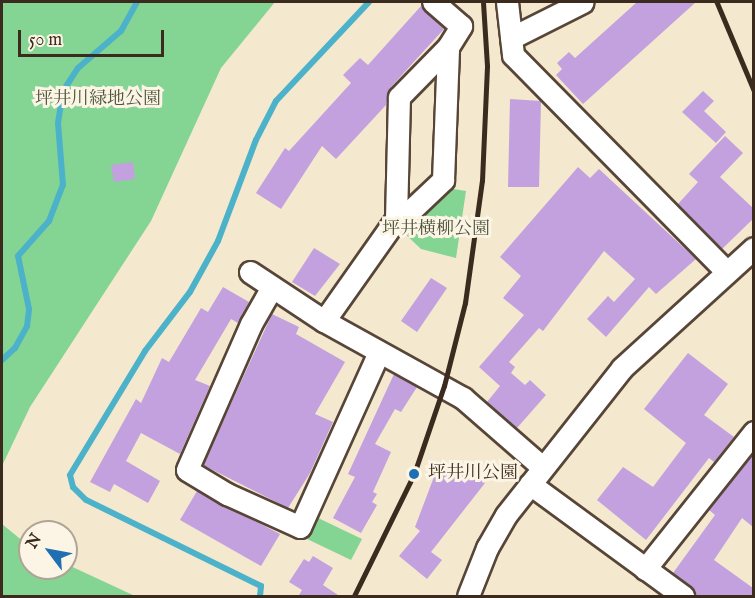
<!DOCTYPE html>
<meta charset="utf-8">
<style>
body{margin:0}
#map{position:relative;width:755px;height:598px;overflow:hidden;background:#f4e8ce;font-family:"IM FELL English","Noto Serif JP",serif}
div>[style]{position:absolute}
.green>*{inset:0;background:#84d494}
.stream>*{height:6px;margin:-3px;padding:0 3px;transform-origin:3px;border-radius:3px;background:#4cb2ca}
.building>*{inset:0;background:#c3a1de}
.roads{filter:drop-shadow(2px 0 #574638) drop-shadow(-2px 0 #574638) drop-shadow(0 2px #574638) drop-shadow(0 -2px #574638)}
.minor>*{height:21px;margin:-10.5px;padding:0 10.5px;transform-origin:10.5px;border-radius:10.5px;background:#fff}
.rail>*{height:4.5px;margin:-2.25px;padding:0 2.25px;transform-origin:2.25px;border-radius:2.25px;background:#3b2a1e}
.dots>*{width:16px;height:16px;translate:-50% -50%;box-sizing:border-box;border:3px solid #fcf5e5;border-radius:50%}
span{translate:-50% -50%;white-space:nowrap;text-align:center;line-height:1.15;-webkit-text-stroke:6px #fcf5e5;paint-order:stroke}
.park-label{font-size:18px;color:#4d543c}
.poi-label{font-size:18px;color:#3b2a1e}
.left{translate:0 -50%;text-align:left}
.frame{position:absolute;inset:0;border:3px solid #3b2a1e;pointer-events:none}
.north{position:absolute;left:18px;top:520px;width:60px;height:60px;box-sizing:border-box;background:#fcf5e5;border:2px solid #afa495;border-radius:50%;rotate:302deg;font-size:16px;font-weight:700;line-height:24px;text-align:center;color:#3b2a1e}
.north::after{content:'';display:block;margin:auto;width:21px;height:27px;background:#1f6fb2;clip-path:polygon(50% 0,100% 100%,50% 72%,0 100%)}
.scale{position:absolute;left:18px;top:30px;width:146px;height:27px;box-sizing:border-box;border:3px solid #3b2a1e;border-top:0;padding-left:8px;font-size:18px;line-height:21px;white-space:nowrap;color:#3b2a1e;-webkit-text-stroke:4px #fcf5e5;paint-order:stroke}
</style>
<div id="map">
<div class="green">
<i style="clip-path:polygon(2px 2px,275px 2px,221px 68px,151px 221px,30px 407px,2px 466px)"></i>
<i style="clip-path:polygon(447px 188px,466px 191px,456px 258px,421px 249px,402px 231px)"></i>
<i style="clip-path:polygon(316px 517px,362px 539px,351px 560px,305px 538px)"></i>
<i style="clip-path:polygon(2px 524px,30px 547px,30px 568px,66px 568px,66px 564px,135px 596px,2px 596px)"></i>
</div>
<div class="stream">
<i style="left:2px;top:360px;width:18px;rotate:-43deg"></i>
<i style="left:15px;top:348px;width:25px;rotate:-61deg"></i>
<i style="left:27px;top:326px;width:17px;rotate:-83deg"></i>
<i style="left:29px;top:309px;width:54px;rotate:-101.7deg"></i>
<i style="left:18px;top:256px;width:47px;rotate:-48.5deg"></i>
<i style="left:49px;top:221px;width:39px;rotate:-69deg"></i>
<i style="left:63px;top:185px;width:62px;rotate:-94.6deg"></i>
<i style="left:58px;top:123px;width:32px;rotate:-81deg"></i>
<i style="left:63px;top:91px;width:27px;rotate:-57deg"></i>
<i style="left:78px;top:68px;width:57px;rotate:-40.7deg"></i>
<i style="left:121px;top:31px;width:33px;rotate:-61deg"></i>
<i style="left:260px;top:596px;width:10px;rotate:-84deg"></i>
<i style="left:261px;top:586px;width:195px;rotate:-153.8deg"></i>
<i style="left:86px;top:500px;width:18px;rotate:-135deg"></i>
<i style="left:73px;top:487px;width:12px;rotate:-104deg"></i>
<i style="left:70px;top:475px;width:145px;rotate:-58.8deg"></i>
<i style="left:145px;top:351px;width:74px;rotate:-52.7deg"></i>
<i style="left:190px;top:292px;width:58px;rotate:-61.2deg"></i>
<i style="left:218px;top:241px;width:108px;rotate:-69.4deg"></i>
<i style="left:256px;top:140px;width:44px;rotate:-62.9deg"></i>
<i style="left:276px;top:101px;width:136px;rotate:-46.8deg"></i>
</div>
<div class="building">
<i style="clip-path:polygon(637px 2px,696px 2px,583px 104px,556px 75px,562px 69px,557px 63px,569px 52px,575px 58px)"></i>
<i style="clip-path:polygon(421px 6px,444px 29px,390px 88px,386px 105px,336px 159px,322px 146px,281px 209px,256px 193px,285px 148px,289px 151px,351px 83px,343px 75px,360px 58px,368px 65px)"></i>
<i style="clip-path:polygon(703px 91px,714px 101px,704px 111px,726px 132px,716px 143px,682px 112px)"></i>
<i style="clip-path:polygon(510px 99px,541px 101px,539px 187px,508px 187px)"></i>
<i style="clip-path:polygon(725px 136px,743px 153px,720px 177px,753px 208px,753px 219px,722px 249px,678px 204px,698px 182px,689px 174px)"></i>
<i style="clip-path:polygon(133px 162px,135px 179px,114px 182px,111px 165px)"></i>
<i style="clip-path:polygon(578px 167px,590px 178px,599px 169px,696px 259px,656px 294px,649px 287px,606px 337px,587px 319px,608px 296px,614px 302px,635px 279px,604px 251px,543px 331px,539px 328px,509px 362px,515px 367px,511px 373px,525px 385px,530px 380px,546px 395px,517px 428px,487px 402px,500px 386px,479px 367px,524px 315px,503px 298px,521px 276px,500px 257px)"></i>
<i style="clip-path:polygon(314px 248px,340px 264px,315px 296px,292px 282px)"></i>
<i style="clip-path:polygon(431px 278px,447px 288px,417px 332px,401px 321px)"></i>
<i style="clip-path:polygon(223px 287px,249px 302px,238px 323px,231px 319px,195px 380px,210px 386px,180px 454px,141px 433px,126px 461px,160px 481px,148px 503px,114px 484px,110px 492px,90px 482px,136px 399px,141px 403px,162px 358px,169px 362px,201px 308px,208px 312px)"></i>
<i style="clip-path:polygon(272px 314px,299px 327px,296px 334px,345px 362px,315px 414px,333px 422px,310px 473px,288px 508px,203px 465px)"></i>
<i style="clip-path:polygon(688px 353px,728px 384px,704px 415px,734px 437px,714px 462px,709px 458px,646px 540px,597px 500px,623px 467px,653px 487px,686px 443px,644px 409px)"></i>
<i style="clip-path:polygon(394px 374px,417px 387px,401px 412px,395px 409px,375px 444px,391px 452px,373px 492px,377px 494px,372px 502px,377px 505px,361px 533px,333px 518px,355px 477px,348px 474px)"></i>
<i style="clip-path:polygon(753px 453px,753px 527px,742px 518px,714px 560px,753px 588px,753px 597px,696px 597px,691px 586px,673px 573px,715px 515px,709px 510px)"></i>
<i style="clip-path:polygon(440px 461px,457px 476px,465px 467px,485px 483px,431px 552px,442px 560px,427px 579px,399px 556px,420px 531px,415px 527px)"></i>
<i style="clip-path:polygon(197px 491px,280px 534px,261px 566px,180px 520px)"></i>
<i style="clip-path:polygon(313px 556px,333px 568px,323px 585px,341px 597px,298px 597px,302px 590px,289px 582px,304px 559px,309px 562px)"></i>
</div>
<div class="roads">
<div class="minor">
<i style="left:507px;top:2px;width:53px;rotate:83.5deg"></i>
<i style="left:513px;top:55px;width:302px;rotate:45.4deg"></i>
<i style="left:511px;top:38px;width:80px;rotate:-26.6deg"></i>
<i style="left:396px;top:219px;width:12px;rotate:-24deg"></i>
<i style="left:407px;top:214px;width:50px;rotate:-43.4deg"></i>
<i style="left:443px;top:180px;width:133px;rotate:-87.8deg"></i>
<i style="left:448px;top:47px;width:25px;rotate:-58deg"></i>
<i style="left:461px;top:26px;width:37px;rotate:-139deg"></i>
<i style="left:250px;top:272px;width:89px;rotate:33.5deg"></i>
<i style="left:324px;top:321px;width:159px;rotate:29deg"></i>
<i style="left:463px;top:398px;width:105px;rotate:41.1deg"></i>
<i style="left:272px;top:287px;width:43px;rotate:119.6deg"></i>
<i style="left:251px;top:324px;width:159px;rotate:113.7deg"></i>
<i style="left:187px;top:470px;width:47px;rotate:31deg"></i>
<i style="left:227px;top:494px;width:80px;rotate:24.3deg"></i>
<i style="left:300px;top:527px;width:192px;rotate:-65.7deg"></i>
<i style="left:324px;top:321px;width:125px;rotate:-54.8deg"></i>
<i style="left:396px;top:219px;width:122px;rotate:-88.6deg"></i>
<i style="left:399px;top:97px;width:70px;rotate:-45.6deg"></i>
<i style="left:530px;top:484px;width:190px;rotate:36.2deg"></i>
<i style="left:645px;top:569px;width:175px;rotate:-51.5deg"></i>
<i style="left:468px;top:596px;width:52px;rotate:-68.4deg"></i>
<i style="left:487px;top:548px;width:38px;rotate:-60deg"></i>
<i style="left:506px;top:515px;width:187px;rotate:-51.7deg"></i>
<i style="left:622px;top:368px;width:178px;rotate:-42.3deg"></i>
</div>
</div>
<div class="rail">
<i style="left:717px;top:2px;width:95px;rotate:67.2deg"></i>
<i style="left:354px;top:596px;width:136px;rotate:-63.8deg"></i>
<i style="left:414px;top:474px;width:93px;rotate:-71.2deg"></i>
<i style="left:444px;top:386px;width:86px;rotate:-75.8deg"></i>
<i style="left:465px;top:303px;width:123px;rotate:-82.1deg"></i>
<i style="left:482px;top:181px;width:115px;rotate:-87.5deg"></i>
<i style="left:487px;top:66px;width:64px;rotate:-93.6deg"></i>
</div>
<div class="dots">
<i style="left:414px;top:474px;background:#1f6fb2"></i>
</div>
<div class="park-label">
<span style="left:98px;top:100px">坪井川緑地公園</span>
<span style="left:436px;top:230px">坪井横柳公園</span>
</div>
<div class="poi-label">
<span class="left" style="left:428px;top:474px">坪井川公園</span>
</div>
<div class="frame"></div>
<div class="north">N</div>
<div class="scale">50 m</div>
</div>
